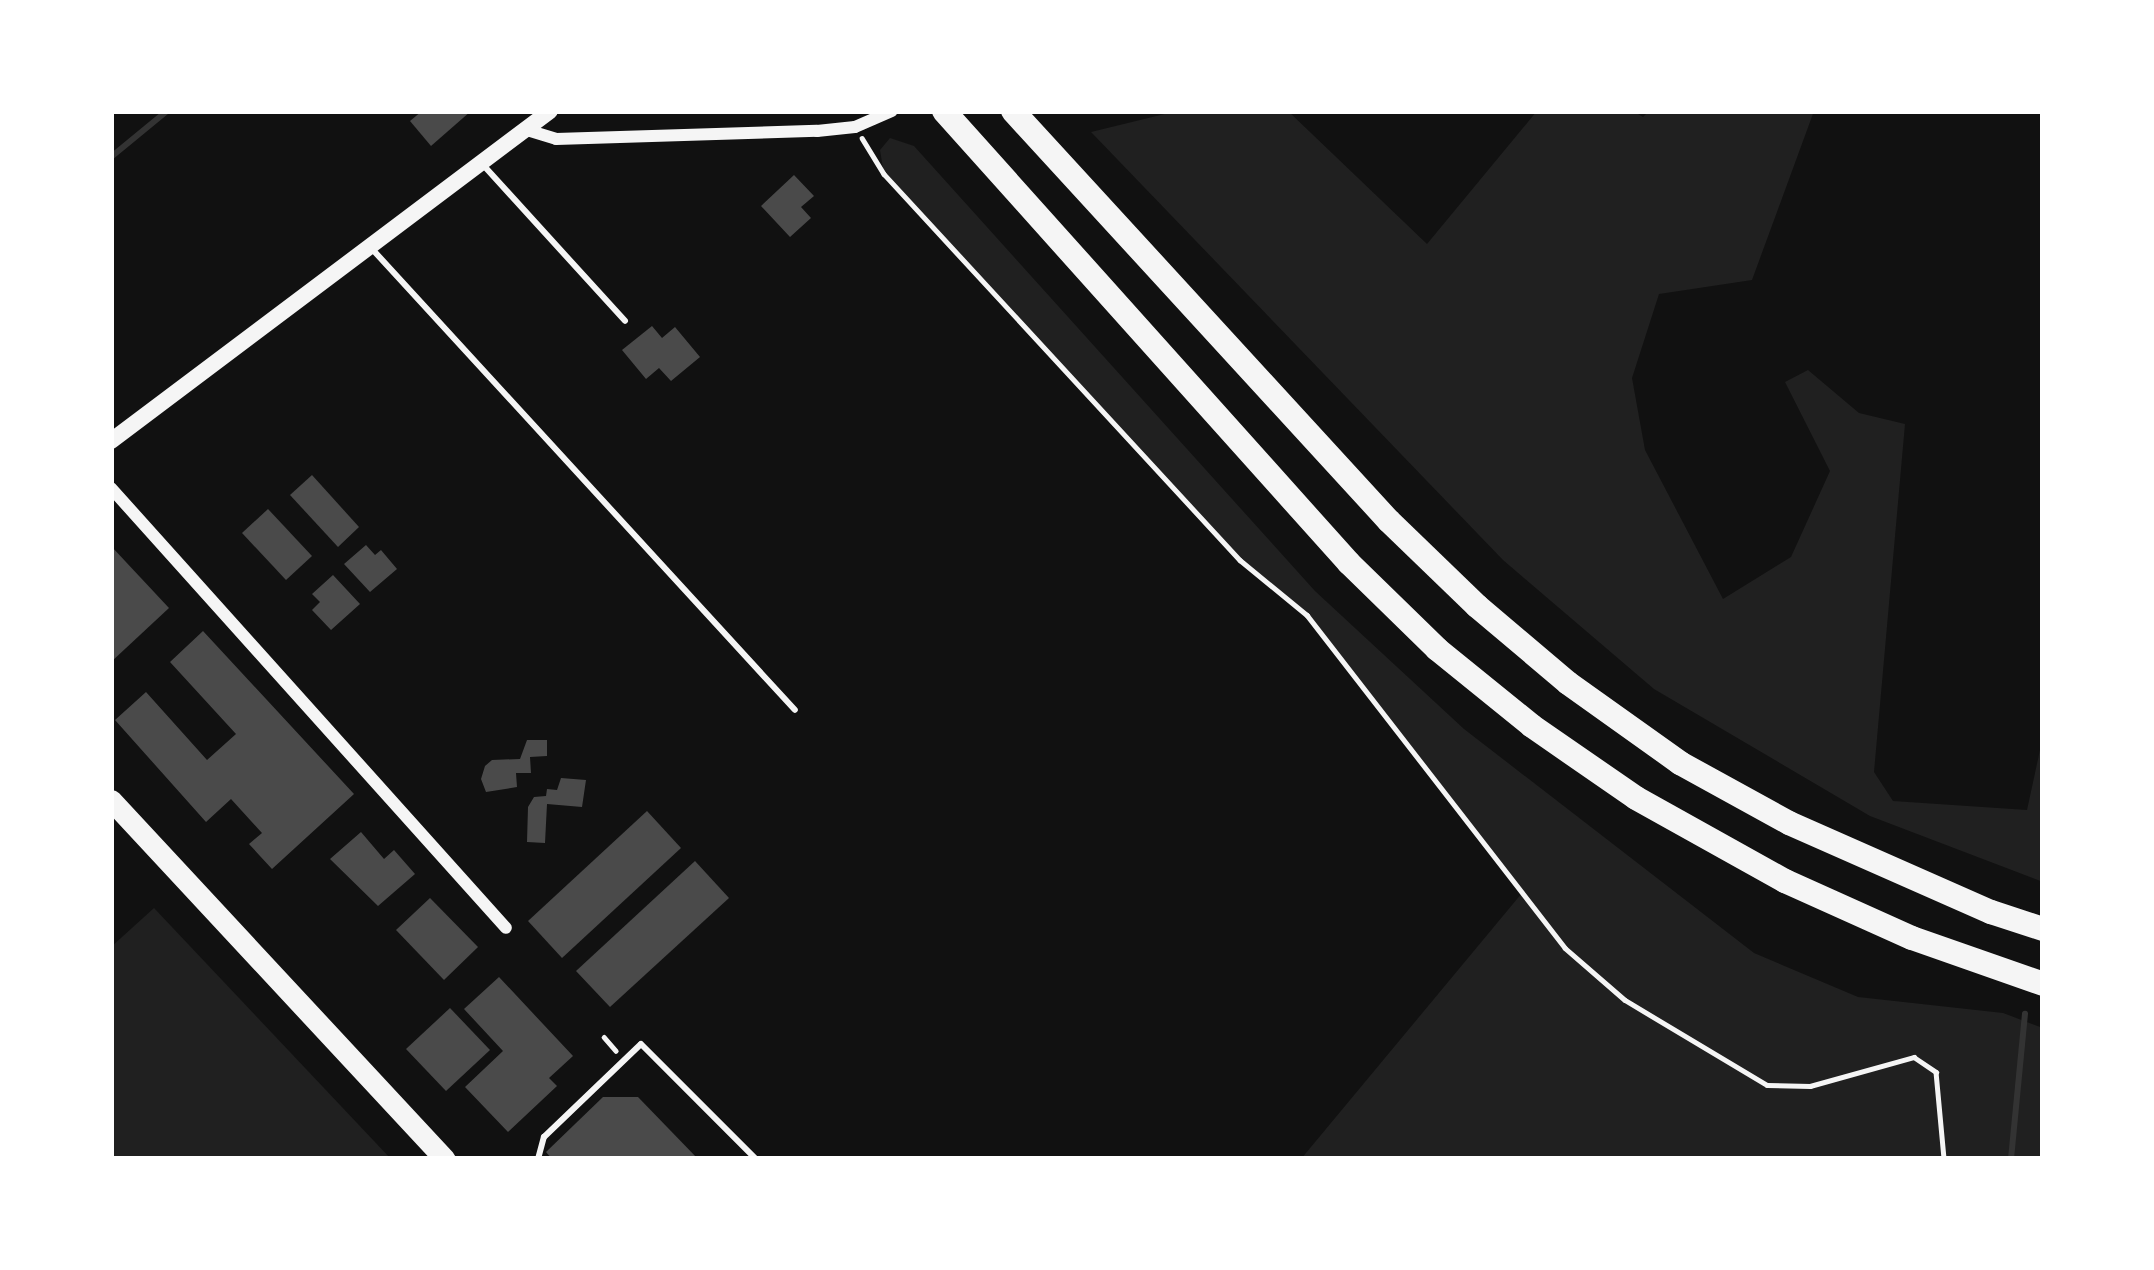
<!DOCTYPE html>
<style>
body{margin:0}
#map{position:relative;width:2154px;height:1270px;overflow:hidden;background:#111;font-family:"Open Sans",sans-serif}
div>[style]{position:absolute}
.green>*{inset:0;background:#202020}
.stream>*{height:6px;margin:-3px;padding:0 3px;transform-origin:3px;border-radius:3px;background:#333}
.building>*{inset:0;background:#4a4a4a}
.path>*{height:4.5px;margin:-2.25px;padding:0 2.25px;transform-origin:2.25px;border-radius:2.25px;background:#f5f5f5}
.service>*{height:6px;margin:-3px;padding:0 3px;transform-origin:3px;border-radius:3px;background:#f5f5f5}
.minor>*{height:12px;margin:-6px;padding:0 6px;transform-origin:6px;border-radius:6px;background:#f5f5f5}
.tertiary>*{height:16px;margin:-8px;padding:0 8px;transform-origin:8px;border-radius:8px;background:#f5f5f5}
.primary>*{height:21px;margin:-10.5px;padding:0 10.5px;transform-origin:10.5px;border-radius:10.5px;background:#f5f5f5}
.motorway>*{height:24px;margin:-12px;padding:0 12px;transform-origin:12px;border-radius:12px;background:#f5f5f5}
span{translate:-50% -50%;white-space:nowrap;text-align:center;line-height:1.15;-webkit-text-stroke:9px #fff;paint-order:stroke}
.frame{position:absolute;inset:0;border:114px solid #fff;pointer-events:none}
</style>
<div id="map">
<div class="green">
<i style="clip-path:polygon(1177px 111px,1288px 111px,1427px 244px,1537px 111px,1633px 111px,1643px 117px,1649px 111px,1814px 111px,1752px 280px,1659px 294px,1632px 378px,1645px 450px,1723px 599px,1791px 557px,1830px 471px,1785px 382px,1808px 370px,1859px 413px,1905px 424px,1874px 772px,1893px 801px,2027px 810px,2043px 736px,2043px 882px,1870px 816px,1654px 689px,1503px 560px,1091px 132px)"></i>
<i style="clip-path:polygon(890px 138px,914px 146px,1315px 591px,1464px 729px,1754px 953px,1858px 997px,2003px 1013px,2043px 1028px,2043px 1159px,1301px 1159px,1522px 893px,1307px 615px,1240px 560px,884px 174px,880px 150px)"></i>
<i style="clip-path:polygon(154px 908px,391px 1159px,111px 1159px,111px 947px)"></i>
</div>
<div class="stream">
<i style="left:111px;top:157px;width:72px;rotate:-39.4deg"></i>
<i style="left:2011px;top:1159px;width:146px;rotate:-84.5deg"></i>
</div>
<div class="building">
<i style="clip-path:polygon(422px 111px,471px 111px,431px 146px,410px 121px)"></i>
<i style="clip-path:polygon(794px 175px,814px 196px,801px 207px,811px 218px,790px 237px,761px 206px)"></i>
<i style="clip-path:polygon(652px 326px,662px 338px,675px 327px,700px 357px,671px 381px,659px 368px,646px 379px,622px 350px)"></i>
<i style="clip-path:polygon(312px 475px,359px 527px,338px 547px,290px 495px)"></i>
<i style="clip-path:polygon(268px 509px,312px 556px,286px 580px,242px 533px)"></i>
<i style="clip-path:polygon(366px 545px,375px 555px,381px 550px,397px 569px,370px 592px,344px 564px)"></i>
<i style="clip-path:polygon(111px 546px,169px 608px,111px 662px)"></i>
<i style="clip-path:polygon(333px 575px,360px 604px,331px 630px,312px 610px,320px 602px,312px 594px)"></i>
<i style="clip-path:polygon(203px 631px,354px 794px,272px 869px,249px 844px,262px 833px,231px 799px,206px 822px,115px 720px,146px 692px,207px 760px,236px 734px,170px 662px)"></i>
<i style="clip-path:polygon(527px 740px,547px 740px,547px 756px,530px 757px,531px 773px,516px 773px,517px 787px,486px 792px,481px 779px,485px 766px,492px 760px,520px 759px)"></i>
<i style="clip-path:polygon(561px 778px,586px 780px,582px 807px,547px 804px,545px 843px,527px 842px,528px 807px,534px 797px,546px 796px,547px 789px,557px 790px)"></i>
<i style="clip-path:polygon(647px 811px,681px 848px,562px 958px,528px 921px)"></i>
<i style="clip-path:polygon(361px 832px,384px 859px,394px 850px,415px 874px,378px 906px,330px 859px)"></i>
<i style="clip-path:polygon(695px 861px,729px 898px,610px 1007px,576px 971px)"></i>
<i style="clip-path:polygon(430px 898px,478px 947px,444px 980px,396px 930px)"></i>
<i style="clip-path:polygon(499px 977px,573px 1056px,549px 1078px,557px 1086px,508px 1132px,465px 1087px,503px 1051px,464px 1009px)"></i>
<i style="clip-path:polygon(450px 1008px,490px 1050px,446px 1091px,406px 1049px)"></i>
<i style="clip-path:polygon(603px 1097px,638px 1097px,698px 1159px,552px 1159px,546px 1152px)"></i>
</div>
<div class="path">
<i style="left:862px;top:138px;width:42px;rotate:58.6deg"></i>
<i style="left:884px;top:174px;width:525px;rotate:47.32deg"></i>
<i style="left:1240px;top:560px;width:87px;rotate:39.4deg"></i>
<i style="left:1307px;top:615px;width:421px;rotate:52.2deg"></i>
<i style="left:1565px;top:948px;width:79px;rotate:40.9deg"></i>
<i style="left:1625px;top:1000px;width:165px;rotate:30.9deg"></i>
<i style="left:1767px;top:1085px;width:43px;rotate:1.3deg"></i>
<i style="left:1810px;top:1086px;width:108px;rotate:-15.6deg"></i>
<i style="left:1914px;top:1057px;width:27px;rotate:34deg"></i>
<i style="left:1936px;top:1072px;width:87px;rotate:84.7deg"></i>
<i style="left:604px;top:1037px;width:18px;rotate:49deg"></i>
</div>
<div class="service">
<i style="left:485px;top:167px;width:208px;rotate:47.7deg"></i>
<i style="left:373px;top:250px;width:624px;rotate:47.47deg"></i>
<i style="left:538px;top:1159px;width:23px;rotate:-75deg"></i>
<i style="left:544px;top:1137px;width:134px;rotate:-43.8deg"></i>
<i style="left:641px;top:1044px;width:163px;rotate:45deg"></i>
</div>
<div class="minor">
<i style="left:527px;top:130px;width:30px;rotate:17deg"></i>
<i style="left:556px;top:139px;width:261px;rotate:-1.8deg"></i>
<i style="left:817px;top:131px;width:38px;rotate:-6deg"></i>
<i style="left:855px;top:127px;width:40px;rotate:-23.4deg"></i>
<i style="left:111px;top:488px;width:591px;rotate:48.08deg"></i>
</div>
<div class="tertiary">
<i style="left:111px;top:441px;width:549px;rotate:-36.93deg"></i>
</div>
<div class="primary">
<i style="left:111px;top:800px;width:490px;rotate:47.1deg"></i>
</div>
<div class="motorway">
<i style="left:944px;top:111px;width:607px;rotate:48.14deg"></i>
<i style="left:1349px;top:563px;width:123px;rotate:44.3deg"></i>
<i style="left:1437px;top:649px;width:122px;rotate:39deg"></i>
<i style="left:1532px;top:726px;width:126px;rotate:34.7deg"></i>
<i style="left:1636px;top:798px;width:171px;rotate:29.1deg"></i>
<i style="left:1785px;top:881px;width:139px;rotate:24.2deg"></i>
<i style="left:1912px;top:938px;width:139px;rotate:19.3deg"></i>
<i style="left:1013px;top:111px;width:556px;rotate:47.48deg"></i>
<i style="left:1389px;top:521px;width:122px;rotate:44deg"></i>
<i style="left:1477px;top:606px;width:119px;rotate:40.2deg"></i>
<i style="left:1568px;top:683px;width:138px;rotate:35.5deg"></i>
<i style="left:1680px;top:763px;width:124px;rotate:28.8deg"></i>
<i style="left:1789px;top:823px;width:221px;rotate:23.8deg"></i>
<i style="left:1991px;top:912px;width:55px;rotate:18.1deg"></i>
</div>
<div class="frame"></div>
</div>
